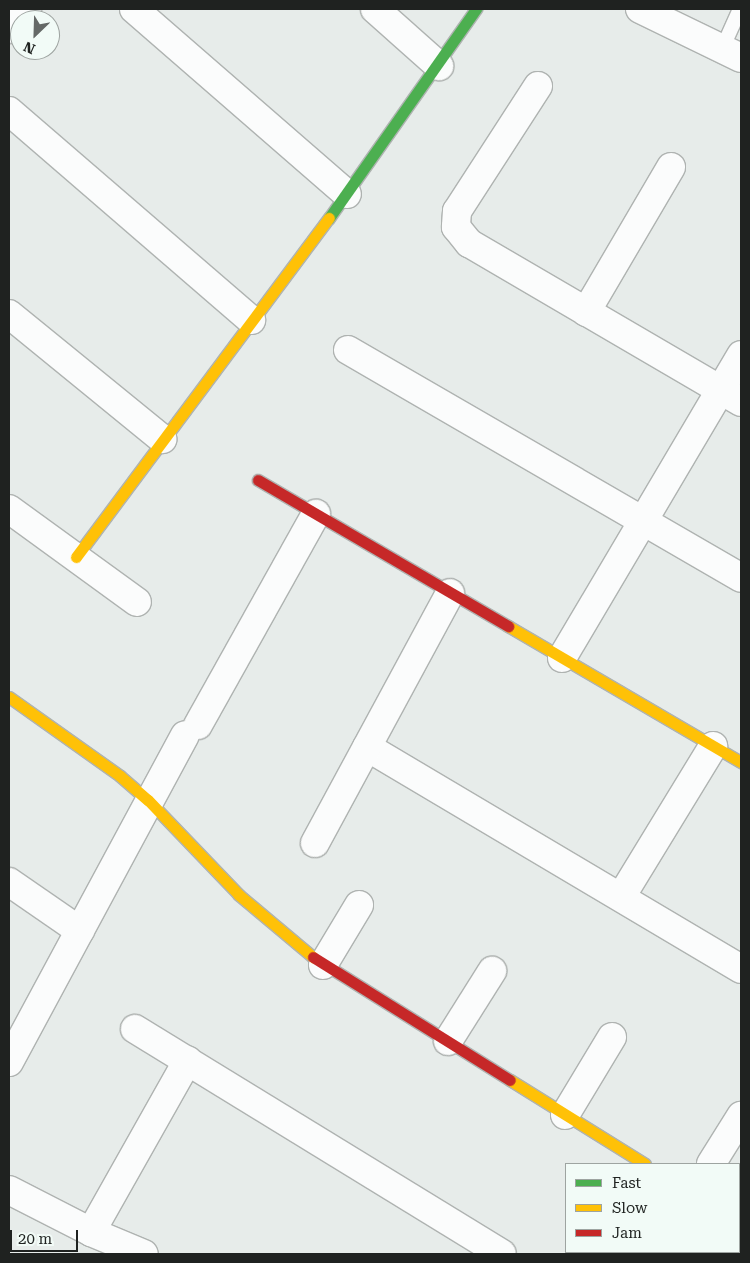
<!DOCTYPE html>
<style>
body{margin:0}
#map{position:relative;width:750px;height:1263px;overflow:hidden;background:#e7ecea;font-family:"Roboto Serif",serif}
div>[style]{position:absolute}
.roads{filter:drop-shadow(1px 0 #afb3b1) drop-shadow(-1px 0 #afb3b1) drop-shadow(0 1px #afb3b1) drop-shadow(0 -1px #afb3b1)}
.lane>*{height:14px;margin:-7px;padding:0 7px;transform-origin:7px;border-radius:7px;background:#fbfcfc}
.street>*{height:28px;margin:-14px;padding:0 14px;transform-origin:14px;border-radius:14px;background:#fbfcfc}
.fast>*{height:11px;margin:-5.5px;padding:0 5.5px;transform-origin:5.5px;border-radius:5.5px;background:#4caf50}
.slow>*{height:11px;margin:-5.5px;padding:0 5.5px;transform-origin:5.5px;border-radius:5.5px;background:#ffc107}
.jam>*{height:11px;margin:-5.5px;padding:0 5.5px;transform-origin:5.5px;border-radius:5.5px;background:#c62828}
span{translate:-50% -50%;white-space:nowrap;text-align:center;line-height:1.15;-webkit-text-stroke:4.5px #f2fbf7;paint-order:stroke}
.frame{position:absolute;inset:0;border:10px solid #1f2220;pointer-events:none}
.legend{position:absolute;left:565px;top:1163px;width:175px;height:90px;box-sizing:border-box;background:#f2fbf7;border:1px solid #9ea4a1;margin:0;padding:6px 9px;list-style:none;font-size:15px;color:#1f2220}
.legend li{display:flex;align-items:center;gap:10px;height:25px}
.legend b{width:25px;border:1px solid #9ea4a1}
.north{position:absolute;left:10px;top:10px;width:50px;height:50px;box-sizing:border-box;background:#f2fbf7;border:1px solid #9ea4a1;border-radius:50%;rotate:204deg;font-size:14px;font-weight:700;line-height:20px;text-align:center;color:#1f2220}
.north::after{content:'';display:block;margin:auto;width:18px;height:22px;background:#656967;clip-path:polygon(50% 0,100% 100%,50% 72%,0 100%)}
.scale{position:absolute;left:10px;top:1230px;width:68px;height:22px;box-sizing:border-box;border:2px solid #1f2220;border-top:0;padding-left:6px;font-size:15px;line-height:18px;white-space:nowrap;color:#1f2220;-webkit-text-stroke:4px #f2fbf7;paint-order:stroke}
</style>
<div id="map">
<div class="roads">
<div class="lane">
<i style="left:722px;top:49px;width:44px;rotate:-65.8deg"></i>
</div>
<div class="street">
<i style="left:134px;top:9px;width:282px;rotate:41deg"></i>
<i style="left:375px;top:9px;width:86px;rotate:41.7deg"></i>
<i style="left:640px;top:9px;width:112px;rotate:25.9deg"></i>
<i style="left:9px;top:29px;width:27px;rotate:-48deg"></i>
<i style="left:538px;top:86px;width:149px;rotate:122.9deg"></i>
<i style="left:457px;top:211px;width:16px;rotate:94deg"></i>
<i style="left:456px;top:227px;width:21px;rotate:51deg"></i>
<i style="left:469px;top:243px;width:315px;rotate:30.3deg"></i>
<i style="left:9px;top:111px;width:320px;rotate:40.8deg"></i>
<i style="left:586px;top:312px;width:168px;rotate:-59.6deg"></i>
<i style="left:9px;top:314px;width:198px;rotate:39.2deg"></i>
<i style="left:348px;top:350px;width:454px;rotate:30.1deg"></i>
<i style="left:9px;top:509px;width:158px;rotate:36deg"></i>
<i style="left:562px;top:658px;width:352px;rotate:-59.4deg"></i>
<i style="left:198px;top:725px;width:242px;rotate:-60.8deg"></i>
<i style="left:367px;top:747px;width:435px;rotate:30.7deg"></i>
<i style="left:315px;top:843px;width:284px;rotate:-61.6deg"></i>
<i style="left:9px;top:882px;width:86px;rotate:34.6deg"></i>
<i style="left:621px;top:897px;width:177px;rotate:-58.6deg"></i>
<i style="left:323px;top:965px;width:70px;rotate:-59deg"></i>
<i style="left:135px;top:1029px;width:430px;rotate:31.5deg"></i>
<i style="left:448px;top:1041px;width:83px;rotate:-57.8deg"></i>
<i style="left:9px;top:1062px;width:371px;rotate:-61.7deg"></i>
<i style="left:565px;top:1115px;width:91px;rotate:-58.9deg"></i>
<i style="left:711px;top:1164px;width:57px;rotate:-58deg"></i>
<i style="left:9px;top:1190px;width:92px;rotate:27.1deg"></i>
<i style="left:91px;top:1232px;width:57px;rotate:22.5deg"></i>
<i style="left:739px;top:1224px;width:2px;rotate:27deg"></i>
<i style="left:91px;top:1232px;width:197px;rotate:-60.6deg"></i>
</div>
<div class="fast">
<i style="left:329px;top:218px;width:256px;rotate:-54.9deg"></i>
</div>
<div class="slow">
<i style="left:76px;top:557px;width:423px;rotate:-53.3deg"></i>
<i style="left:508px;top:626px;width:270px;rotate:30.3deg"></i>
<i style="left:9px;top:697px;width:136px;rotate:35.4deg"></i>
<i style="left:120px;top:776px;width:37px;rotate:41deg"></i>
<i style="left:148px;top:800px;width:132px;rotate:46.2deg"></i>
<i style="left:239px;top:895px;width:97px;rotate:40deg"></i>
<i style="left:510px;top:1080px;width:159px;rotate:31.9deg"></i>
</div>
<div class="jam">
<i style="left:258px;top:480px;width:290px;rotate:30.3deg"></i>
<i style="left:313px;top:957px;width:232px;rotate:32deg"></i>
</div>
</div>
<div class="frame"></div>
<ul class="legend">
<li><b style="height:6px;background:#4caf50"></b>Fast</li>
<li><b style="height:6px;background:#ffc107"></b>Slow</li>
<li><b style="height:6px;background:#c62828"></b>Jam</li>
</ul>
<div class="north">N</div>
<div class="scale">20 m</div>
</div>
